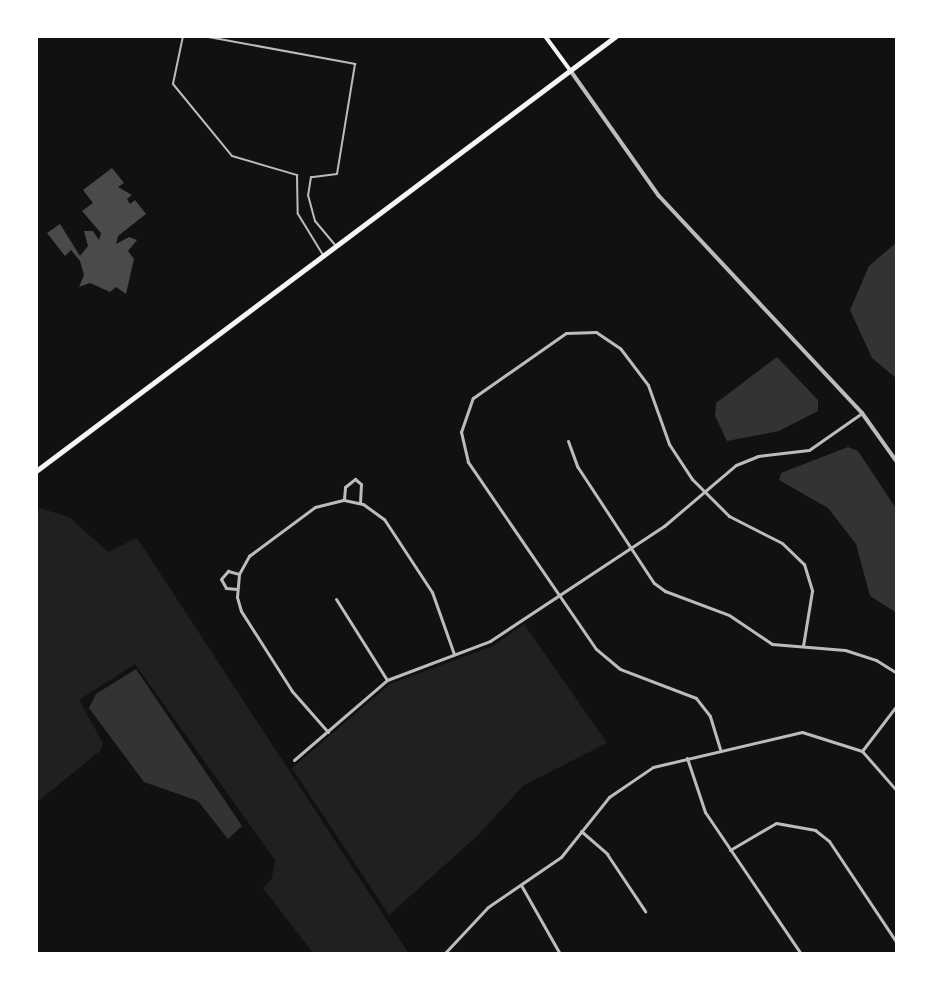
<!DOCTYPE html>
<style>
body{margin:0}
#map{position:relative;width:933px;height:990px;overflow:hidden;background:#111;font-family:"Nunito Sans",sans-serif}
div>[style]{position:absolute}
.green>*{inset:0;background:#202020}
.water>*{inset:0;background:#333}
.building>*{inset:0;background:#4a4a4a}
.service>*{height:2px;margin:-1px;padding:0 1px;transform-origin:1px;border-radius:1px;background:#bcbcbc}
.minor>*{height:3px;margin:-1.5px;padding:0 1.5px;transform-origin:1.5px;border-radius:1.5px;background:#bcbcbc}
.tertiary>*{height:4px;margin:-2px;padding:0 2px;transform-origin:2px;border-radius:2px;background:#bcbcbc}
.secondary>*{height:4px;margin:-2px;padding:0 2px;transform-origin:2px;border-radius:2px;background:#f5f5f5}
.primary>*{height:5px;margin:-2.5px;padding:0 2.5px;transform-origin:2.5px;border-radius:2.5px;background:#f5f5f5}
span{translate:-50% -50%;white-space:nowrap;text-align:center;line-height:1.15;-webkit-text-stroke:6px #fff;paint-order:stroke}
.frame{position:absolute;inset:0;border:38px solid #fff;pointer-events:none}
</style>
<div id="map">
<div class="green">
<i style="clip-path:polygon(36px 507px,69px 517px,108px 552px,137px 538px,409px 954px,314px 954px,263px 888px,272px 878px,275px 860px,135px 664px,79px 700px,103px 743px,101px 750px,36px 803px)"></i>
<i style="clip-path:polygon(524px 624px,607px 743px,524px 785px,477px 836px,389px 915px,292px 768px,390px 684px,493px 646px)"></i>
</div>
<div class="water">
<i style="clip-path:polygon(897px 242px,897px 379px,872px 358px,850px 310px,869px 266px)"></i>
<i style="clip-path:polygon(777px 357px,818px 400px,818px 411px,779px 431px,727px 441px,715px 416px,716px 403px)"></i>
<i style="clip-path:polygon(848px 447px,858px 451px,897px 510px,897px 613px,870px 596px,856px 544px,828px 508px,779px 480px,781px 473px)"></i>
<i style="clip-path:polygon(136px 669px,242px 826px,228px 839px,198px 801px,144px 782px,89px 708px,96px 694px)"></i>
</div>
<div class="building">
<i style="clip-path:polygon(112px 168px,124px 183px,118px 187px,132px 195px,127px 199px,130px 204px,135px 200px,146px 214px,118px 236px,116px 244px,129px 237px,137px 240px,128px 251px,134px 259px,126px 294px,116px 287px,110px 292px,90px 283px,79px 287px,84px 275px,80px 261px,71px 250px,65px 256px,47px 233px,60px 224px,80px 256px,88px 246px,84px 231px,93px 231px,99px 240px,101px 233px,82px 211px,93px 203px,83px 190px)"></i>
</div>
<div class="service">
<i style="left:183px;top:36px;width:49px;rotate:101.8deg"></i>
<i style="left:173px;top:84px;width:93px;rotate:50.7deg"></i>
<i style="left:232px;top:156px;width:68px;rotate:16.3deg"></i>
<i style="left:297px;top:175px;width:39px;rotate:89deg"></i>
<i style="left:298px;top:214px;width:48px;rotate:58.6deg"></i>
<i style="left:203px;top:36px;width:155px;rotate:10.4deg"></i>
<i style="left:355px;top:64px;width:111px;rotate:99.3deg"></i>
<i style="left:337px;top:174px;width:26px;rotate:173deg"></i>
<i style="left:311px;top:177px;width:18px;rotate:99deg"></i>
<i style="left:308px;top:195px;width:27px;rotate:75deg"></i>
<i style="left:315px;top:221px;width:31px;rotate:50deg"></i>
</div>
<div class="minor">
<i style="left:568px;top:441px;width:27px;rotate:70deg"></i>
<i style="left:577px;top:466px;width:140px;rotate:56.7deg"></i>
<i style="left:654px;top:583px;width:14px;rotate:36deg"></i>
<i style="left:665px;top:591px;width:68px;rotate:20.6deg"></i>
<i style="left:729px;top:615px;width:52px;rotate:34deg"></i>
<i style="left:772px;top:644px;width:73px;rotate:4.7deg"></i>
<i style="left:845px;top:650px;width:33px;rotate:18deg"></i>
<i style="left:876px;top:660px;width:25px;rotate:32deg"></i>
<i style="left:344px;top:499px;width:12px;rotate:-85deg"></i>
<i style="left:345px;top:487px;width:13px;rotate:-39deg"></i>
<i style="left:355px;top:479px;width:8px;rotate:40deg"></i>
<i style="left:361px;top:484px;width:19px;rotate:93deg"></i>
<i style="left:237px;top:589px;width:11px;rotate:-175deg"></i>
<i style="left:226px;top:588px;width:10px;rotate:-119deg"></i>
<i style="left:221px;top:579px;width:11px;rotate:-49deg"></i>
<i style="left:228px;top:571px;width:11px;rotate:15deg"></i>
<i style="left:336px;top:599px;width:96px;rotate:57.8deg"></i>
<i style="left:328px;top:732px;width:55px;rotate:-131.3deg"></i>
<i style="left:292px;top:691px;width:95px;rotate:-122.5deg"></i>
<i style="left:241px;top:611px;width:15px;rotate:-106deg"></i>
<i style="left:237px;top:597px;width:23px;rotate:-85deg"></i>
<i style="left:239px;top:574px;width:21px;rotate:-61deg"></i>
<i style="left:249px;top:556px;width:82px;rotate:-36.6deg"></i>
<i style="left:315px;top:507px;width:30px;rotate:-14deg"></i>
<i style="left:344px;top:500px;width:19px;rotate:12deg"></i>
<i style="left:363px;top:504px;width:26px;rotate:36deg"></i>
<i style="left:384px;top:519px;width:87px;rotate:56.7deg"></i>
<i style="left:432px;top:592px;width:66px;rotate:70.5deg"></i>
<i style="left:720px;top:749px;width:34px;rotate:-107deg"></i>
<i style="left:710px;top:716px;width:23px;rotate:-128deg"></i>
<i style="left:696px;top:698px;width:81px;rotate:-159.1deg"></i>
<i style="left:620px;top:669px;width:31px;rotate:-140deg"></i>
<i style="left:596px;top:649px;width:227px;rotate:-124.4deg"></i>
<i style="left:468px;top:462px;width:31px;rotate:-103deg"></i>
<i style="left:461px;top:432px;width:36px;rotate:-71deg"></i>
<i style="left:473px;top:398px;width:113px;rotate:-35deg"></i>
<i style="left:566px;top:333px;width:30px;rotate:-2deg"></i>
<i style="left:596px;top:332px;width:29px;rotate:34deg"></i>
<i style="left:620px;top:348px;width:46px;rotate:52.9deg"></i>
<i style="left:648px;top:385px;width:63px;rotate:70.4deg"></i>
<i style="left:669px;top:444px;width:42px;rotate:56.7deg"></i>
<i style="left:692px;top:479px;width:52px;rotate:45deg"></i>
<i style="left:729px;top:516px;width:59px;rotate:27deg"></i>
<i style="left:782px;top:543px;width:30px;rotate:44deg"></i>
<i style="left:804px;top:564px;width:28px;rotate:73deg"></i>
<i style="left:812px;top:591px;width:56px;rotate:99.3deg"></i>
<i style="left:862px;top:751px;width:58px;rotate:-52.7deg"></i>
<i style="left:687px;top:758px;width:57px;rotate:71.6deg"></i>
<i style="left:705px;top:812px;width:171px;rotate:55.9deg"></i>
<i style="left:294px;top:760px;width:123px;rotate:-40.7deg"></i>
<i style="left:387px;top:680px;width:110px;rotate:-20.7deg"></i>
<i style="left:490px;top:641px;width:209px;rotate:-33.5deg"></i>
<i style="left:664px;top:526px;width:94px;rotate:-40.3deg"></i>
<i style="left:736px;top:465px;width:24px;rotate:-22deg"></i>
<i style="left:758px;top:456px;width:51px;rotate:-6.7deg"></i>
<i style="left:809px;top:450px;width:65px;rotate:-34.9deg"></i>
<i style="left:581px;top:831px;width:35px;rotate:41deg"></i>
<i style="left:607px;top:854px;width:69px;rotate:56.3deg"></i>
<i style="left:730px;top:850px;width:53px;rotate:-30.4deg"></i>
<i style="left:776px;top:823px;width:40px;rotate:10deg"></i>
<i style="left:815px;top:830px;width:18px;rotate:38deg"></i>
<i style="left:829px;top:841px;width:123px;rotate:56.3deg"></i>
<i style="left:521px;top:885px;width:79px;rotate:60.5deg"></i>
<i style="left:444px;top:954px;width:64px;rotate:-46.9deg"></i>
<i style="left:488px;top:907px;width:88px;rotate:-34.4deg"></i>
<i style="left:561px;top:857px;width:77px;rotate:-51.3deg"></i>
<i style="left:609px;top:797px;width:53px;rotate:-34.3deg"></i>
<i style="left:653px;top:767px;width:153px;rotate:-13.2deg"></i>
<i style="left:802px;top:732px;width:63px;rotate:17.6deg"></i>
<i style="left:862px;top:751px;width:53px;rotate:48.8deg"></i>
</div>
<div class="tertiary">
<i style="left:570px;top:70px;width:154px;rotate:54.8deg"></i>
<i style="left:659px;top:196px;width:297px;rotate:46.9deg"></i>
<i style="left:862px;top:413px;width:60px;rotate:54.5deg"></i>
</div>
<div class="secondary">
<i style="left:545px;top:36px;width:42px;rotate:53.7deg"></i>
</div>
<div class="primary">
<i style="left:36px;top:471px;width:725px;rotate:-36.87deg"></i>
</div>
<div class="frame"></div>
</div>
